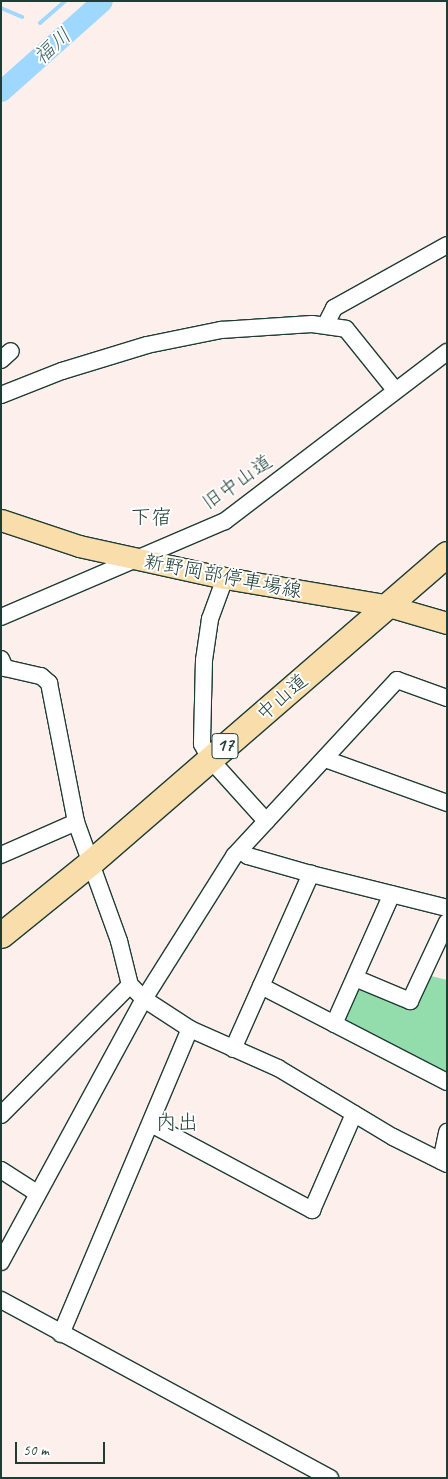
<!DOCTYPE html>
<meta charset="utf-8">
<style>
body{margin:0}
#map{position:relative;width:448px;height:1479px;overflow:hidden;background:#fdefeb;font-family:Caveat,"Klee One",sans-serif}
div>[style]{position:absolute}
.green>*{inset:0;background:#93dcac}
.stream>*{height:4px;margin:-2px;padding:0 2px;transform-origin:2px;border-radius:2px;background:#9ed8fe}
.river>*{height:21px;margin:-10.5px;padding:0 10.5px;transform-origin:10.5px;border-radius:10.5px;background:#9ed8fe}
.roads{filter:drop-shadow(1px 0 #1f3d34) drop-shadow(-1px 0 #1f3d34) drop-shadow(0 1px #1f3d34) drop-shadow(0 -1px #1f3d34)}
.minor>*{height:16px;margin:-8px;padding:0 8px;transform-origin:8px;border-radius:8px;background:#fff}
.major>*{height:21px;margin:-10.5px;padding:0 10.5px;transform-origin:10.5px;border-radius:10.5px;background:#f9deab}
.highway>*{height:25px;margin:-12.5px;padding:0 12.5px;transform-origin:12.5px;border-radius:12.5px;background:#f9deab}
span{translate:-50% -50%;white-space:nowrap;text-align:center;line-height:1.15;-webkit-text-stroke:4px #fff;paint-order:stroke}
.shield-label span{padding:1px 4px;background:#fff;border:1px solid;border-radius:4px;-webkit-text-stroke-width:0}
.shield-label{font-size:19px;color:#1f3d34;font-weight:700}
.street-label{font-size:20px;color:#1f3d34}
.water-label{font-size:21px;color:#3f6466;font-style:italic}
.neighbourhood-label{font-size:21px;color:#1f3d34}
.frame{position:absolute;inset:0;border:2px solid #1f3d34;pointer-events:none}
.scale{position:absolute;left:15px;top:1442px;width:90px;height:22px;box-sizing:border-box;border:2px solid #1f3d34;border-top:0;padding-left:6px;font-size:15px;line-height:18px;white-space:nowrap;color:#1f3d34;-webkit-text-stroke:4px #fff;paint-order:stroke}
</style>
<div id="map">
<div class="green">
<i style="clip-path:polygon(427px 975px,447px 980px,447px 1077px,345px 1022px,344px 1015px,359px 983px,412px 1005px)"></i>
</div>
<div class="stream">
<i style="left:1px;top:8px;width:23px;rotate:23deg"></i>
<i style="left:40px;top:23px;width:33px;rotate:-41deg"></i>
</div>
<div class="river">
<i style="left:1px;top:91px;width:135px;rotate:-41.7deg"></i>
</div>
<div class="roads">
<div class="minor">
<i style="left:326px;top:324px;width:18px;rotate:-63deg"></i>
<i style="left:334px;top:308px;width:129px;rotate:-29.1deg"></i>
<i style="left:1px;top:360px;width:13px;rotate:-42deg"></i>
<i style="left:1px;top:395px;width:66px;rotate:-21.5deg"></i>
<i style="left:62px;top:371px;width:89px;rotate:-17deg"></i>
<i style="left:147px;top:345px;width:76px;rotate:-11.5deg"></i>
<i style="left:221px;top:330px;width:91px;rotate:-3.8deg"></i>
<i style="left:312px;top:324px;width:34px;rotate:8deg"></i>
<i style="left:346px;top:329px;width:78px;rotate:51.2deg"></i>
<i style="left:225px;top:578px;width:44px;rotate:110.1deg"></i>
<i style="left:210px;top:619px;width:41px;rotate:98.3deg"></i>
<i style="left:204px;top:660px;width:84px;rotate:91.4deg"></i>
<i style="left:202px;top:744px;width:17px;rotate:62deg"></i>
<i style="left:210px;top:759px;width:84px;rotate:47.9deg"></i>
<i style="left:1px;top:617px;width:244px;rotate:-23.2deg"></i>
<i style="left:225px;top:521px;width:279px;rotate:-37.3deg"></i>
<i style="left:1px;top:659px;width:10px;rotate:66deg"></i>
<i style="left:5px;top:668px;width:37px;rotate:13deg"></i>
<i style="left:41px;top:676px;width:11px;rotate:41deg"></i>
<i style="left:49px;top:683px;width:142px;rotate:79deg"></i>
<i style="left:76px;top:822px;width:127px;rotate:70.1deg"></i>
<i style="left:119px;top:941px;width:45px;rotate:76deg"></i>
<i style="left:130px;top:985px;width:20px;rotate:45deg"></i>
<i style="left:144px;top:999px;width:55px;rotate:33.1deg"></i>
<i style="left:190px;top:1029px;width:96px;rotate:23.9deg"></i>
<i style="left:278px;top:1068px;width:134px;rotate:31deg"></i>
<i style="left:393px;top:1137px;width:60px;rotate:26.6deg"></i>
<i style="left:325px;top:759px;width:130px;rotate:19.8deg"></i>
<i style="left:240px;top:850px;width:10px;rotate:37deg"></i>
<i style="left:248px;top:856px;width:66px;rotate:15.9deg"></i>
<i style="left:311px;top:874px;width:140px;rotate:14deg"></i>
<i style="left:1px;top:855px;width:82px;rotate:-23.7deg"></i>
<i style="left:355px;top:978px;width:60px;rotate:22.7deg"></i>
<i style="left:410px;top:1001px;width:87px;rotate:-64.9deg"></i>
<i style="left:261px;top:986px;width:209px;rotate:27.3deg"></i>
<i style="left:334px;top:1024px;width:142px;rotate:-66deg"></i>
<i style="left:233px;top:1049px;width:192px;rotate:-66deg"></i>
<i style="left:1px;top:1115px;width:183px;rotate:-45.2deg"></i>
<i style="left:151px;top:1124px;width:183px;rotate:28.1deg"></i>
<i style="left:312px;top:1210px;width:105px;rotate:-66.4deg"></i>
<i style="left:441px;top:1161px;width:30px;rotate:-78deg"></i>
<i style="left:1px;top:1170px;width:43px;rotate:32.6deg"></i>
<i style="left:1px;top:1262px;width:299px;rotate:-61.5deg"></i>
<i style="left:144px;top:999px;width:169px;rotate:-57.8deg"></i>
<i style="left:234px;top:856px;width:240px;rotate:-47.2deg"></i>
<i style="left:397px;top:680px;width:53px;rotate:19.8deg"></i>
<i style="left:1px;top:1300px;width:374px;rotate:28.4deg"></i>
<i style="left:61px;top:1334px;width:331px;rotate:-67.1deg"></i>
</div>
<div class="major">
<i style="left:1px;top:520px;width:82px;rotate:18.4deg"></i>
<i style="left:79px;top:546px;width:149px;rotate:12.4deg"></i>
<i style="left:225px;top:578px;width:162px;rotate:9.6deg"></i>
<i style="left:385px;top:605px;width:65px;rotate:16.2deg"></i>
</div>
<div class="highway">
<i style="left:1px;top:935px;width:114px;rotate:-39deg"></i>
<i style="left:90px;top:863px;width:472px;rotate:-40.9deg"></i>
</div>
</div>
<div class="shield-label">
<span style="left:225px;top:746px">17</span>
</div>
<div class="street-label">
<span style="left:237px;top:482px;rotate:-35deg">旧中山道</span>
<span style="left:223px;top:576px;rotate:11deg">新野岡部停車場線</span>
<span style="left:282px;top:697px;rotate:-41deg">中山道</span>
</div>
<div class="water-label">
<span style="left:52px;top:46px;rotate:-42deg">福川</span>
</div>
<div class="neighbourhood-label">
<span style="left:151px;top:517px">下宿</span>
<span style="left:177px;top:1122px">内出</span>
</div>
<div class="frame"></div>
<div class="scale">50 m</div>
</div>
